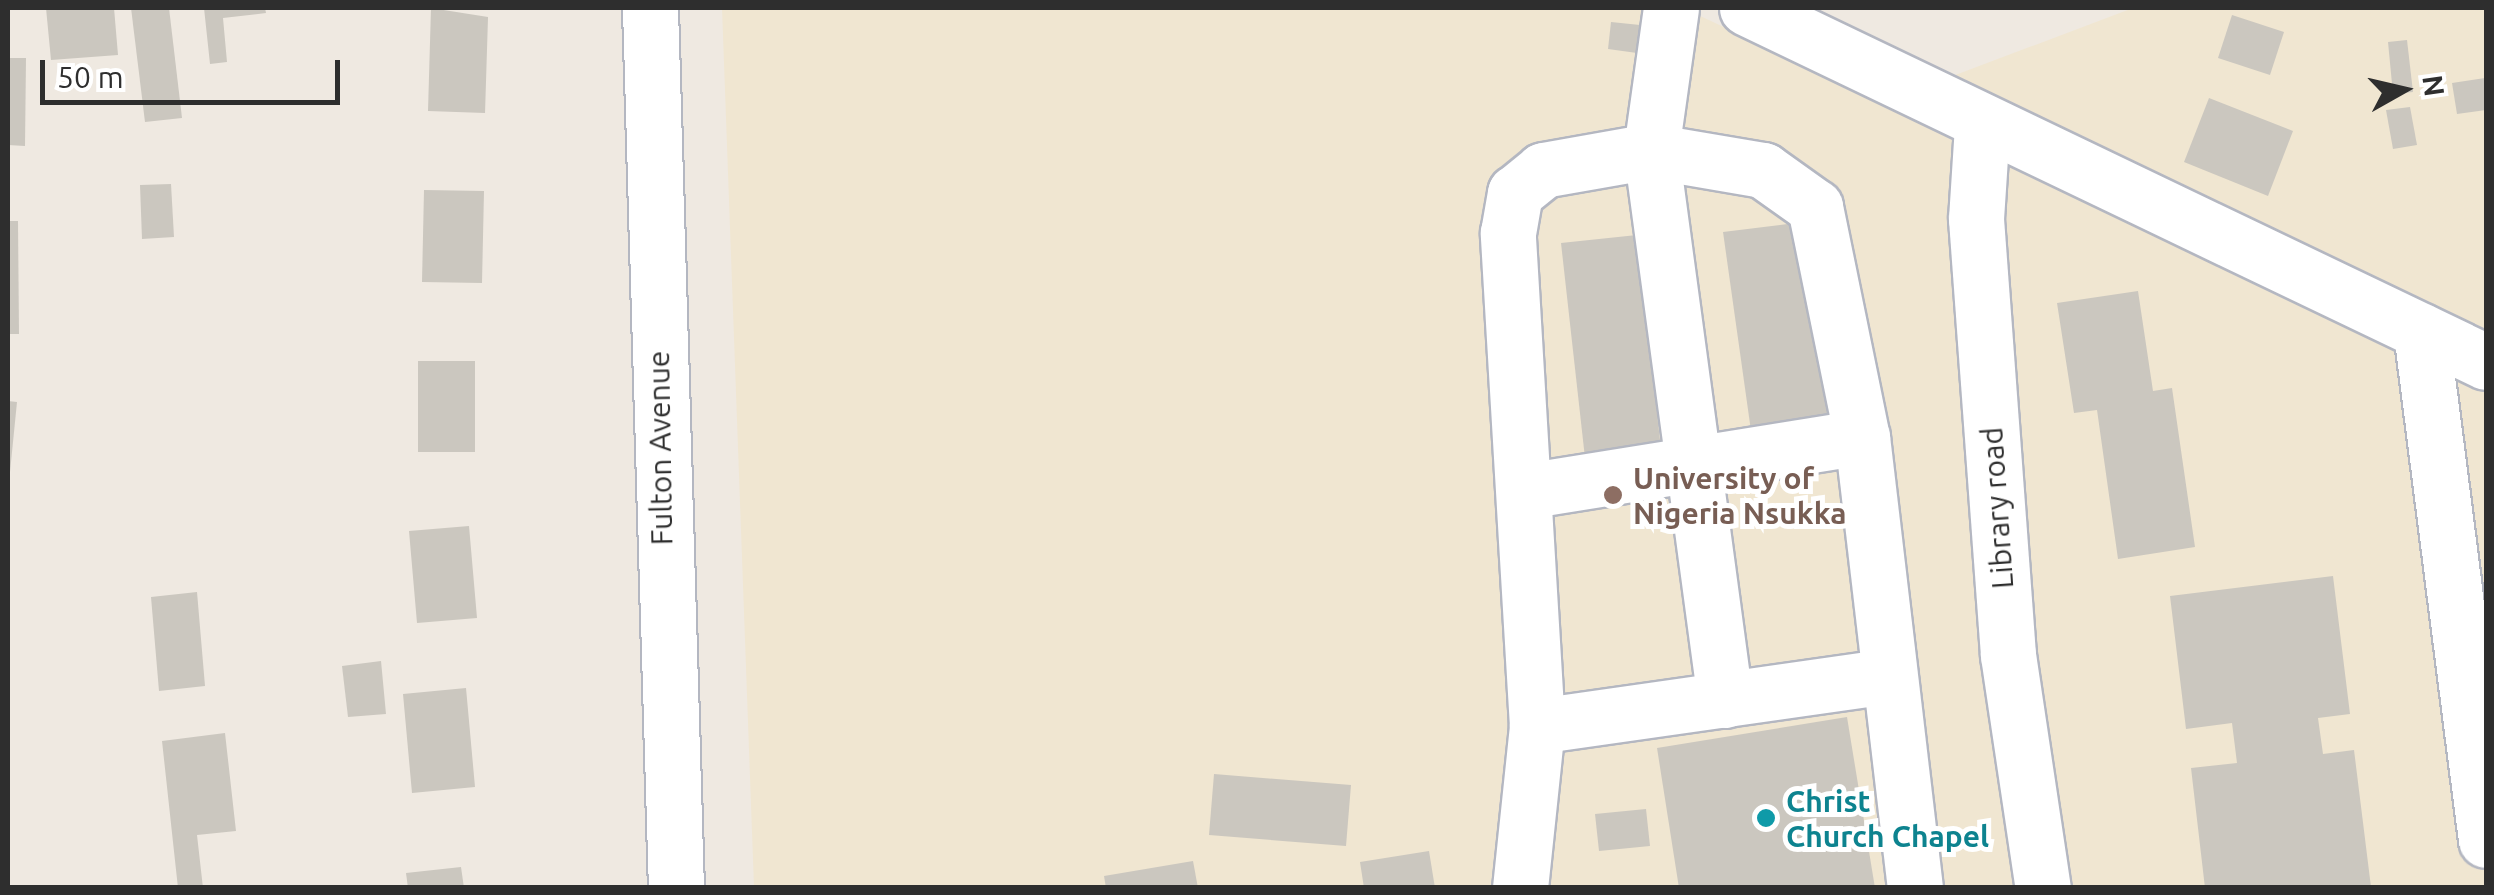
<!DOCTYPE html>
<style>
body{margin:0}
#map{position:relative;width:2494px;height:895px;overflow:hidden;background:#efe9e1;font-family:Ubuntu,sans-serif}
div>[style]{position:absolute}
.education>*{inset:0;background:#f0e6d1}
.building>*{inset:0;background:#cbc7bf}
.roads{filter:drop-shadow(2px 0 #b4b7c1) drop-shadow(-2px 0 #b4b7c1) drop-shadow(0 2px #b4b7c1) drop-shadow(0 -2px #b4b7c1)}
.minor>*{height:55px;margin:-27.5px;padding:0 27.5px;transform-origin:27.5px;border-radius:27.5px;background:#fff}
.dots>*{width:28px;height:28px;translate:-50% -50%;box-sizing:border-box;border:5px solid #fff;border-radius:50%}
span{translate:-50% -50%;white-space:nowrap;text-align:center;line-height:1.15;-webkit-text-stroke:10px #fff;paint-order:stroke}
.street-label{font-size:30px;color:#2e2e2e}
.education-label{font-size:30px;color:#785e54;font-weight:700}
.left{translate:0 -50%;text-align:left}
.culture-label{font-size:30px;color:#0d838f;font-weight:700}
.frame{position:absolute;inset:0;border:10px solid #2e2e2e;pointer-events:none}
.north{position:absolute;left:2354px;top:40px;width:100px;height:100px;-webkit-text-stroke:8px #fff;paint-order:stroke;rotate:82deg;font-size:28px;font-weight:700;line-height:40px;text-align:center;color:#2e2e2e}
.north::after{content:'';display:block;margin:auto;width:35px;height:45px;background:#2e2e2e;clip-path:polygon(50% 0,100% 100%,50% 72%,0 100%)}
.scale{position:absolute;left:40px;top:60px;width:300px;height:45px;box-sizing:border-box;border:5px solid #2e2e2e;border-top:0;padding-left:12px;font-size:30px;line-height:35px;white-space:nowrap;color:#2e2e2e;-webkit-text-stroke:8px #fff;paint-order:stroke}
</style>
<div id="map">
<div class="education">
<i style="clip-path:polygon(722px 8px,1683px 8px,1884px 102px,2133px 8px,2486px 8px,2486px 887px,754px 887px)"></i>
</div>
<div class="building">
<i style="clip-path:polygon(46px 8px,114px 8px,118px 55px,51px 60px)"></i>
<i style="clip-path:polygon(131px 8px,169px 8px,182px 118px,145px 122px)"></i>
<i style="clip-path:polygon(204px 8px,265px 8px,266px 13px,223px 18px,227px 62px,210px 64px)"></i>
<i style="clip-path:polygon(431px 8px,488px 17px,485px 113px,428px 111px)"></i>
<i style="clip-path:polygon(2232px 15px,2284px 32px,2270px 75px,2218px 58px)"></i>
<i style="clip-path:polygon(1611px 22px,1640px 25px,1637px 53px,1608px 49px)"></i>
<i style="clip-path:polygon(2407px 40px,2413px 92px,2393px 94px,2388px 42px)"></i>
<i style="clip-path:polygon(8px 58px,26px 58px,25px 146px,8px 145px)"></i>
<i style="clip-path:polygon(2485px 78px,2486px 110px,2457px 114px,2452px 83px)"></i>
<i style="clip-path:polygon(2209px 98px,2293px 131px,2268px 196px,2184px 162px)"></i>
<i style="clip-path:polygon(2410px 107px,2417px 145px,2393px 149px,2386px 110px)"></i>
<i style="clip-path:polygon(171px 184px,174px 237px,142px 239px,140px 185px)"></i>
<i style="clip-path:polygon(424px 190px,484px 191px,482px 283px,422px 282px)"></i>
<i style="clip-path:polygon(8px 221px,18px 221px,19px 334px,8px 334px)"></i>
<i style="clip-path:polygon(1803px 222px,1832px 434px,1753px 445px,1723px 232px)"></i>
<i style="clip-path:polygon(1637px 235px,1661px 449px,1585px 458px,1561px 243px)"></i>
<i style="clip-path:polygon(2138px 291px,2153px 391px,2172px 388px,2195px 547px,2118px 559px,2097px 410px,2074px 413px,2057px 303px)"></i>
<i style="clip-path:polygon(418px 361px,475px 361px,475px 452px,418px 452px)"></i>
<i style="clip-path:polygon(8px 401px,17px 402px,10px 472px,8px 472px)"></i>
<i style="clip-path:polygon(469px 526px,477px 618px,417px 623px,409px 531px)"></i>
<i style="clip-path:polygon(2333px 576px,2350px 714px,2318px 718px,2323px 754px,2354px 750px,2371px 887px,2205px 888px,2191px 768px,2237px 763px,2232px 723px,2186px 729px,2170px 596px)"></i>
<i style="clip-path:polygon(197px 592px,205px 686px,159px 691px,151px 597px)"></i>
<i style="clip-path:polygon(381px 661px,386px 714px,348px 717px,342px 666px)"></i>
<i style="clip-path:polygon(466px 688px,475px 787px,412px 793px,403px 694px)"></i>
<i style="clip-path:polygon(1847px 717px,1875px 888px,1679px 888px,1657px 748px)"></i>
<i style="clip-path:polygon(225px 733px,236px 831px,197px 835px,203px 888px,178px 888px,162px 741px)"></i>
<i style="clip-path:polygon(1214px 774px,1351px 785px,1346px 846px,1209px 835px)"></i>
<i style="clip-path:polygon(1646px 809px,1650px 846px,1599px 851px,1595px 814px)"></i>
<i style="clip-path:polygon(1429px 851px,1435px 888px,1364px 888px,1360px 862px)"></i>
<i style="clip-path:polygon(1193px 861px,1198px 888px,1106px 888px,1104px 876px)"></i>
<i style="clip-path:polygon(461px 867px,464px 888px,408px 888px,406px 873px)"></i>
</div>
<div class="roads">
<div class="minor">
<i style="left:650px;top:8px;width:880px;rotate:88.31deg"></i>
<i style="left:1671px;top:8px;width:144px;rotate:98deg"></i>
<i style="left:1651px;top:151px;width:554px;rotate:82.32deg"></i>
<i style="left:1747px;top:8px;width:819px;rotate:25.6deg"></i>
<i style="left:1982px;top:126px;width:93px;rotate:93.7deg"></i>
<i style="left:1976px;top:219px;width:437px;rotate:85.8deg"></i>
<i style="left:2008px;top:655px;width:236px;rotate:81.5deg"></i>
<i style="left:2421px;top:331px;width:513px;rotate:82.72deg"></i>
<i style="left:1525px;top:491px;width:341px;rotate:-9.1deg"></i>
<i style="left:1537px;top:726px;width:355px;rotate:-8.1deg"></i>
<i style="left:1520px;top:888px;width:163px;rotate:-84deg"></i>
<i style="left:1537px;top:726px;width:494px;rotate:-93.4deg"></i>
<i style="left:1508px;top:233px;width:41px;rotate:-80.1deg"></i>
<i style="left:1515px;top:193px;width:36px;rotate:-39deg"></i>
<i style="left:1543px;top:170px;width:110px;rotate:-10deg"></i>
<i style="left:1651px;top:151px;width:114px;rotate:9.6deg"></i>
<i style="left:1763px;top:170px;width:64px;rotate:35.4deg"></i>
<i style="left:1815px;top:207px;width:235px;rotate:78.5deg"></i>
<i style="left:1862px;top:437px;width:454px;rotate:83.3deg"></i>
</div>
</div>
<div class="dots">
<i style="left:1613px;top:495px;background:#8d6e63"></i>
<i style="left:1766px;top:818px;background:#0f9aa8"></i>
</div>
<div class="street-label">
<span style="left:660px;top:448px;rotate:-91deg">Fulton Avenue</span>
<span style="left:1997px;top:508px;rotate:-94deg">Library road</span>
</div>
<div class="education-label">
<span class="left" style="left:1633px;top:495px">University of<br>Nigeria Nsukka</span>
</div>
<div class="culture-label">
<span class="left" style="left:1786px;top:818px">Christ<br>Church Chapel</span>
</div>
<div class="frame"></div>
<div class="north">N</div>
<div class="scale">50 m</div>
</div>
